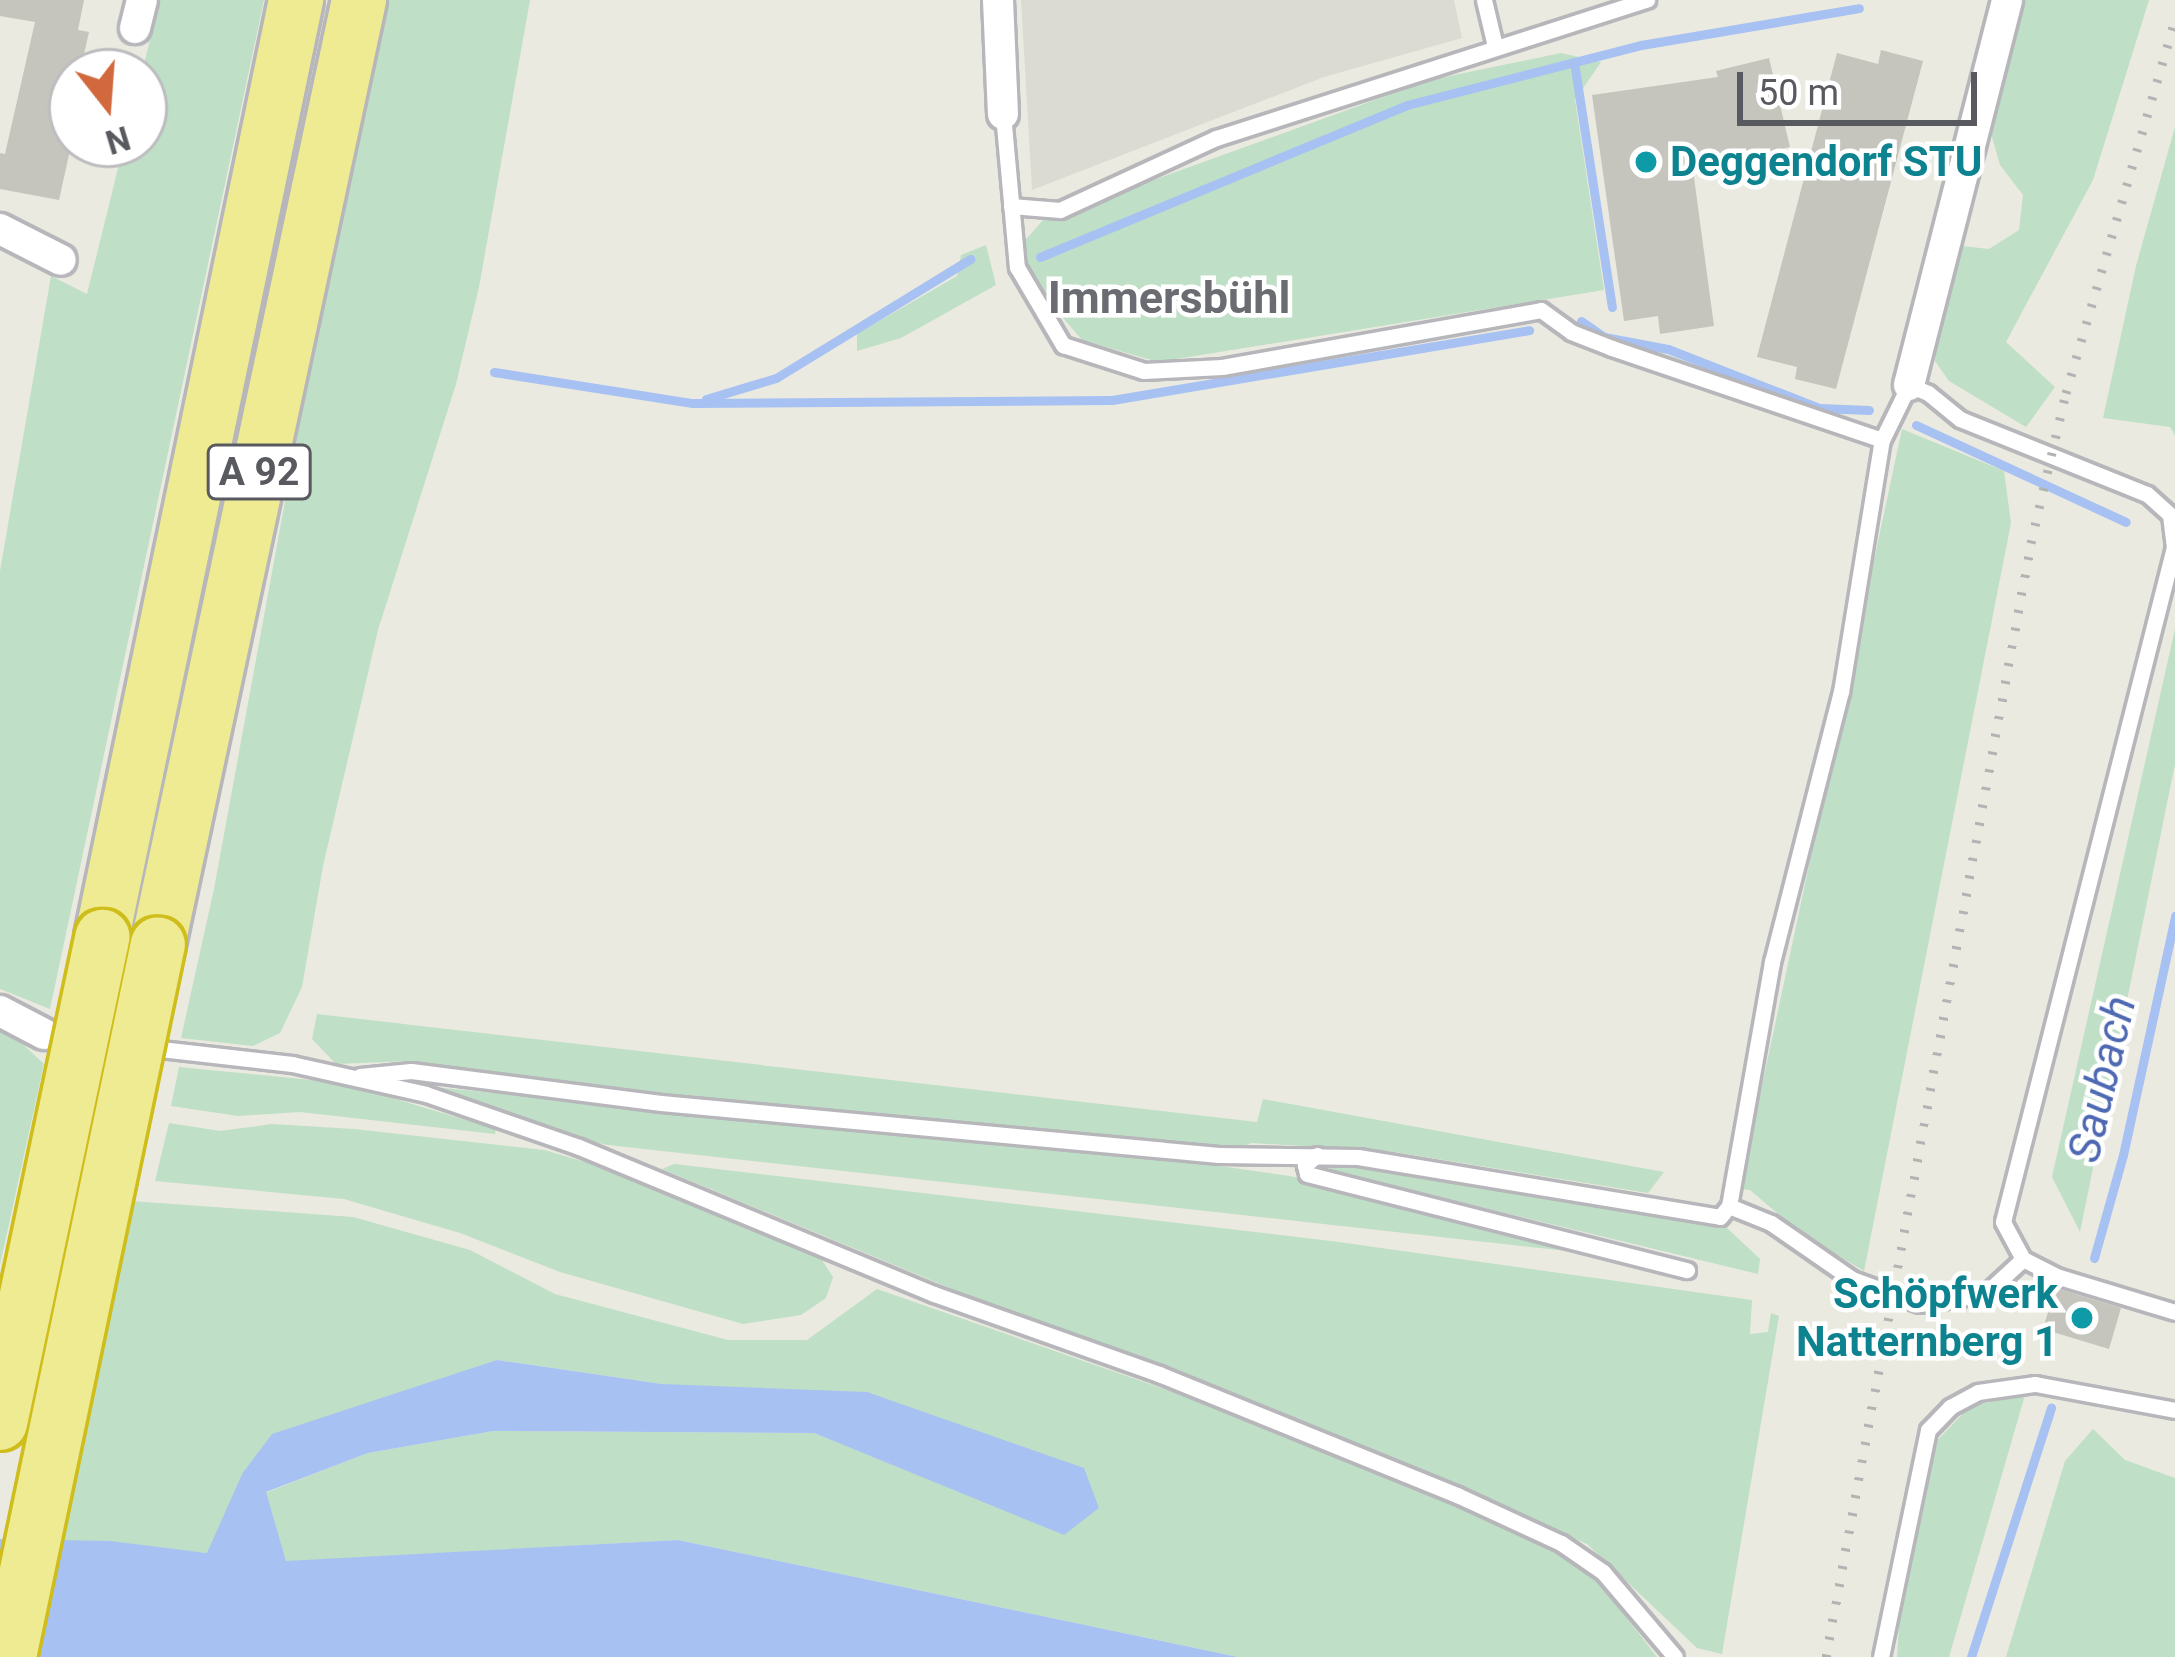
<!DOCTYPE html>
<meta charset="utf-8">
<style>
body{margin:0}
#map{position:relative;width:2175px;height:1657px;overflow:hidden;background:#eaeae0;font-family:Roboto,sans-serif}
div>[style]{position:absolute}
.industrial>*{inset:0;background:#dbdbd4}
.green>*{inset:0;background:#bfdfc6}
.water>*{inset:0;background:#a7c1f3}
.stream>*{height:9px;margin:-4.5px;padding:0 4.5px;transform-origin:4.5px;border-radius:4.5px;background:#a7c1f3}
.building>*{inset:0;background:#c5c4bd}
.roads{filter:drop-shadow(3px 0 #b6b6bb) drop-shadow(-3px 0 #b6b6bb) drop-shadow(0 3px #b6b6bb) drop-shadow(0 -3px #b6b6bb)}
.lane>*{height:15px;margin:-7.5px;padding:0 7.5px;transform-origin:7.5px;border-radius:7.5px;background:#fff}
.street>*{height:30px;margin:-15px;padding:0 15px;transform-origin:15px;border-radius:15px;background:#fff}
.highway>*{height:54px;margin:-27px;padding:0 27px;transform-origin:27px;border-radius:27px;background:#efeb92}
.rail>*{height:9px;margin-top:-4.5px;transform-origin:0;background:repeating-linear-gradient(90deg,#b2b3b3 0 3px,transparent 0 18px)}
.bridges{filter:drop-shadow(3px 0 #cfbd1b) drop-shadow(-3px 0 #cfbd1b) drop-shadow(0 3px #cfbd1b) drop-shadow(0 -3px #cfbd1b)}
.highway-bridge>*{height:54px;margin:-27px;padding:0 27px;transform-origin:27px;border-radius:27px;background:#efeb92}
.dots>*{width:33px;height:33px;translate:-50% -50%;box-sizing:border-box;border:6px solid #fff;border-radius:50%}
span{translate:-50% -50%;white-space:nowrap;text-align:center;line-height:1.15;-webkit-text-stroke:9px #fff;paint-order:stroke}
.shield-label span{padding:3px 9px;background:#fff;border:3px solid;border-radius:9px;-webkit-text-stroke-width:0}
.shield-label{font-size:39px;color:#595a5f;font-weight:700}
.culture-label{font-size:42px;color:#0d838f;font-weight:700}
.left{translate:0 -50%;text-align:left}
.right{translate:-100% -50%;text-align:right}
.neighbourhood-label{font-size:45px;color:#6a6c71;font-weight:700}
.water-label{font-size:45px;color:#4e69b2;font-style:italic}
.north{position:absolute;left:48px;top:48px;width:120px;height:120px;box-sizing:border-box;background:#fff;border:3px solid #bdbdbf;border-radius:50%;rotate:163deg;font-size:33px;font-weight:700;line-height:48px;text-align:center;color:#595a5f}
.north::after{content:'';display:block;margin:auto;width:42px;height:54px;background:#d2693e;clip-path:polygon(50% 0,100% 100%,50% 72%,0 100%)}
.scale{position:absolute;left:1737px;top:72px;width:240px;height:54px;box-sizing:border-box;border:6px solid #595a5f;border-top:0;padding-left:15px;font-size:36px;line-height:42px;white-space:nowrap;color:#595a5f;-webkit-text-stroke:9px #fff;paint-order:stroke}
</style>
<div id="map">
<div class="industrial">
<i style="clip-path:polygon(1021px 0,1454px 0,1462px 38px,1324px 77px,1032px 190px)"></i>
</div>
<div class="green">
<i style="clip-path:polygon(160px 0,264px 0,50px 1009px,0 989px,0 571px,51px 276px,87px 294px,124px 144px,144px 144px,142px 72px)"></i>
<i style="clip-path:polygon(385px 0,530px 0,479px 287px,456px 384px,378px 630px,323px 866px,302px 987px,280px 1033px,253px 1046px,181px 1038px,214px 889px,346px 168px)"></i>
<i style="clip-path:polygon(2017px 0,2149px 0,2093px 180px,2006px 342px,2055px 387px,2026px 427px,1949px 381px,1935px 361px,1938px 322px,1962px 246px,1989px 249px,2019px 230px,2023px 195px,2000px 165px,1986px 116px)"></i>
<i style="clip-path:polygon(1561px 53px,1601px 62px,1575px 100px,1604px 290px,1158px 362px,1082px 340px,1035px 285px,1022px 244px,1043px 220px,1430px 80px)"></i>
<i style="clip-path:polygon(2175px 127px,2175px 435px,2170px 427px,2103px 418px,2136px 266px)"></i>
<i style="clip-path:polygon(986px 245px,996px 285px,901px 338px,857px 351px,857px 334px,957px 276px,961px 255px)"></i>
<i style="clip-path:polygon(1902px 429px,2004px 471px,2011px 523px,1864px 1271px,1802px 1234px,1750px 1190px,1740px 1189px)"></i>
<i style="clip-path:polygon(2175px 629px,2175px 764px,2080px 1232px,2052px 1177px)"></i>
<i style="clip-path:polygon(317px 1014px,1257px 1122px,1263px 1099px,1664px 1172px,1648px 1193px,1388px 1151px,1252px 1143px,1234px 1149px,670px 1097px,411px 1061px,336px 1064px,312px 1039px)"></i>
<i style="clip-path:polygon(0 1023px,44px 1064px,0 1265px)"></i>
<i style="clip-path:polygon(179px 1067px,342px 1083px,496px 1129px,495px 1134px,300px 1112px,238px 1116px,171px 1106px)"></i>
<i style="clip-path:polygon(412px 1085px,1157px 1157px,1290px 1176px,1595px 1249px,1595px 1254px,608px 1145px,557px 1134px)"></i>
<i style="clip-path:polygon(169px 1123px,220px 1131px,272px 1124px,354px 1129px,544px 1150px,603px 1167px,818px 1254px,833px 1277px,826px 1298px,801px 1315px,743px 1324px,560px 1272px,460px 1233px,344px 1199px,155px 1181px)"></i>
<i style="clip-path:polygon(674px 1164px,1331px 1241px,1752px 1300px,1750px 1334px,1768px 1332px,1771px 1313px,1779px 1316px,1722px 1654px,1697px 1648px,1587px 1544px,1259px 1404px,962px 1293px,662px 1169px)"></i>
<i style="clip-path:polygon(1334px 1165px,1515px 1188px,1726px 1227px,1760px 1259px,1758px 1274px,1328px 1170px)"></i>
<i style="clip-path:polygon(131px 1201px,353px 1217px,470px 1250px,555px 1294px,728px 1340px,807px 1340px,877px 1289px,1239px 1415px,1531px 1532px,1602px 1586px,1657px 1657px,1238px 1657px,678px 1540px,286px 1562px,265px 1493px,368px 1453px,493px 1431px,814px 1433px,1064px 1534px,1099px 1508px,662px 1384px,497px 1360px,242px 1474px,208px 1553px,54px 1540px)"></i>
<i style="clip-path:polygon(2025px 1395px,1949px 1657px,1897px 1657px,1901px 1594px,1933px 1445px,1970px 1406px)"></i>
<i style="clip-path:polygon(2093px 1429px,2125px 1460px,2175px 1478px,2175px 1657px,2006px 1657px,2065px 1461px)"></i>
</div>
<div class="water">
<i style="clip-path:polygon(497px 1360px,662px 1384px,867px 1392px,1084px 1468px,1099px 1508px,1064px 1535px,814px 1433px,493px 1431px,368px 1453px,266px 1492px,286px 1561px,678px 1540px,1238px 1657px,0 1657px,0 1539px,110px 1541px,207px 1553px,242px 1474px,272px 1434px)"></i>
</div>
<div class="stream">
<i style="left:1574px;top:62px;width:248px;rotate:81.2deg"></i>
<i style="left:1040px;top:257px;width:397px;rotate:-22.5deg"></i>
<i style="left:1407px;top:105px;width:242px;rotate:-14.4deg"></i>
<i style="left:1641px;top:45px;width:221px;rotate:-9.6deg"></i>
<i style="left:1581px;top:321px;width:28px;rotate:35deg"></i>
<i style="left:1604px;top:337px;width:65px;rotate:10.6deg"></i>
<i style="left:1668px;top:349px;width:162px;rotate:21.3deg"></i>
<i style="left:1819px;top:408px;width:50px;rotate:2.3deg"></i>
<i style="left:494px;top:372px;width:201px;rotate:8.9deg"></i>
<i style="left:693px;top:403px;width:419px;rotate:-0.4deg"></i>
<i style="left:1112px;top:400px;width:423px;rotate:-9.5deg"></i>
<i style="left:706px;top:399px;width:73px;rotate:-16.7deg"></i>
<i style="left:776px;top:378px;width:228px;rotate:-31.5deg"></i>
<i style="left:1916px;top:425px;width:231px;rotate:24.8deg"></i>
<i style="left:2094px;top:1258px;width:107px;rotate:-74.3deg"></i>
<i style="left:2123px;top:1155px;width:245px;rotate:-77.7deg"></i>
<i style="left:1971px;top:1657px;width:262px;rotate:-72.2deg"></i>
</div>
<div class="building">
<i style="clip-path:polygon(0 0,84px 0,78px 30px,89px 32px,80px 72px,72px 72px,72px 141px,59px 200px,0 189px,0 153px,5px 154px,35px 22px,0 16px)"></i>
<i style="clip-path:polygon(1881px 50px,1923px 61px,1836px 389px,1795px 379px,1797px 367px,1757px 357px,1837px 53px,1878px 64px)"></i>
<i style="clip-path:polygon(1769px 58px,1790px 147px,1693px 170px,1714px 326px,1660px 334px,1658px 316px,1624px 321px,1592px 95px,1718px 77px,1716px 71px)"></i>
<i style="clip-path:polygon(2055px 1288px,2121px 1308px,2109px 1349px,2043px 1329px)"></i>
</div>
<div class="roads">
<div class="lane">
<i style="left:1484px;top:0;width:47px;rotate:76.6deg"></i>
<i style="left:1003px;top:114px;width:154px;rotate:84.8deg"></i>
<i style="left:1017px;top:267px;width:91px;rotate:59.5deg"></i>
<i style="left:1063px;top:345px;width:85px;rotate:17.8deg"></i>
<i style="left:1144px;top:371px;width:78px;rotate:-2.9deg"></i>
<i style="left:1222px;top:367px;width:324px;rotate:-10.1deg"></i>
<i style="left:1541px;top:310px;width:37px;rotate:36deg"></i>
<i style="left:1571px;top:332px;width:44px;rotate:21.3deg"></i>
<i style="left:1612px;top:348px;width:285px;rotate:18.8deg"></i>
<i style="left:1011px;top:206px;width:49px;rotate:4.7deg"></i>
<i style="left:1060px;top:210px;width:172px;rotate:-24.8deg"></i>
<i style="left:1216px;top:138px;width:453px;rotate:-17.8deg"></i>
<i style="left:143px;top:1047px;width:150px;rotate:6.5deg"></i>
<i style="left:292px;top:1064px;width:137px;rotate:12.6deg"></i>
<i style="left:426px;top:1094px;width:162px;rotate:19.1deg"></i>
<i style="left:579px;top:1147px;width:384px;rotate:22.5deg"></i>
<i style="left:934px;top:1294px;width:239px;rotate:19.6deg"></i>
<i style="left:1159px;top:1374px;width:322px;rotate:22.1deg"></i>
<i style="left:1457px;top:1495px;width:115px;rotate:24.8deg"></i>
<i style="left:1561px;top:1543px;width:51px;rotate:34.6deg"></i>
<i style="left:1603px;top:1572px;width:111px;rotate:49.7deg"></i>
<i style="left:360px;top:1076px;width:51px;rotate:-5.6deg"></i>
<i style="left:411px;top:1071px;width:252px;rotate:7.3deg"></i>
<i style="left:661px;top:1103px;width:560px;rotate:5.32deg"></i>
<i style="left:1219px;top:1155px;width:139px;rotate:0.8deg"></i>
<i style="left:1358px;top:1157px;width:367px;rotate:9.4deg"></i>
<i style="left:1720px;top:1217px;width:14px;rotate:-51deg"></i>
<i style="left:1729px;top:1206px;width:45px;rotate:22deg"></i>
<i style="left:1771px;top:1223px;width:98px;rotate:34.7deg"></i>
<i style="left:1852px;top:1279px;width:72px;rotate:20.2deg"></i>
<i style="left:1920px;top:1304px;width:66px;rotate:-8.7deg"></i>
<i style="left:1985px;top:1294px;width:52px;rotate:-42.6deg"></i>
<i style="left:1317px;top:1155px;width:16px;rotate:140deg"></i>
<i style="left:1305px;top:1165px;width:9px;rotate:77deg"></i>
<i style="left:1307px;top:1174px;width:392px;rotate:14.2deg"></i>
<i style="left:1729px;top:1206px;width:248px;rotate:-80deg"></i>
<i style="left:1772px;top:962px;width:279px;rotate:-75.7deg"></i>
<i style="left:1841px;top:692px;width:255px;rotate:-80.8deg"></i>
<i style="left:1882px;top:440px;width:61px;rotate:-63.9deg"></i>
<i style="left:1909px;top:385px;width:21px;rotate:23deg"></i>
<i style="left:1928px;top:393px;width:41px;rotate:39.1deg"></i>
<i style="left:1960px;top:419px;width:201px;rotate:21.9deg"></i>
<i style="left:2147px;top:494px;width:31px;rotate:42deg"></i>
<i style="left:2170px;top:515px;width:32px;rotate:83deg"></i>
<i style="left:2174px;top:547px;width:696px;rotate:104.22deg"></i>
<i style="left:2003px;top:1222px;width:42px;rotate:61.6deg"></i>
<i style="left:2023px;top:1259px;width:37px;rotate:27deg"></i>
<i style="left:2056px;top:1276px;width:124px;rotate:16.8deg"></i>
<i style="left:1881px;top:1657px;width:232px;rotate:-78.3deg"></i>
<i style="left:1928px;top:1430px;width:32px;rotate:-46deg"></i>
<i style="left:1950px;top:1407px;width:32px;rotate:-28deg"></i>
<i style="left:1978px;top:1392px;width:58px;rotate:-8deg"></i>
<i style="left:2035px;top:1384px;width:142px;rotate:10.5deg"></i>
</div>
<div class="street">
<i style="left:998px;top:0;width:114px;rotate:87.5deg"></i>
<i style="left:135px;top:28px;width:29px;rotate:-76deg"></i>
<i style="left:0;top:229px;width:68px;rotate:26.9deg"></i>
<i style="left:1909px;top:385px;width:397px;rotate:-75.7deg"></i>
<i style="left:0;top:1011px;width:50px;rotate:27.6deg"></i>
</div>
<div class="highway">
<i style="left:102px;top:937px;width:957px;rotate:-78.3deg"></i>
<i style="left:158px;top:944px;width:965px;rotate:-77.98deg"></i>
</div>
</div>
<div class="rail">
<i style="left:1826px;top:1657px;width:1133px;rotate:-79.57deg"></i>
<i style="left:2031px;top:543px;width:154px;rotate:-76.9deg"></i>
<i style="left:2066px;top:393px;width:389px;rotate:-73.7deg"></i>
</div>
<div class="bridges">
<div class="highway-bridge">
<i style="left:0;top:1423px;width:497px;rotate:-78.1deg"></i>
<i style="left:9px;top:1657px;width:728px;rotate:-78.2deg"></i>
</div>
</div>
<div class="dots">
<i style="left:1646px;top:162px;background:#0f9aa8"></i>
<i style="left:2082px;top:1318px;background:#0f9aa8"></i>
</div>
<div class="shield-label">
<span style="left:259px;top:472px">A 92</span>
</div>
<div class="culture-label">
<span class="left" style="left:1670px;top:162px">Deggendorf STU</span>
<span class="right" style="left:2058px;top:1318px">Schöpfwerk<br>Natternberg 1</span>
</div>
<div class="neighbourhood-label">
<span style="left:1169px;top:298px">Immersbühl</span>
</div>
<div class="water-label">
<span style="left:2102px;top:1079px;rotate:-77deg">Saubach</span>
</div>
<div class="north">N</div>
<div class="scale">50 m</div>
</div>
